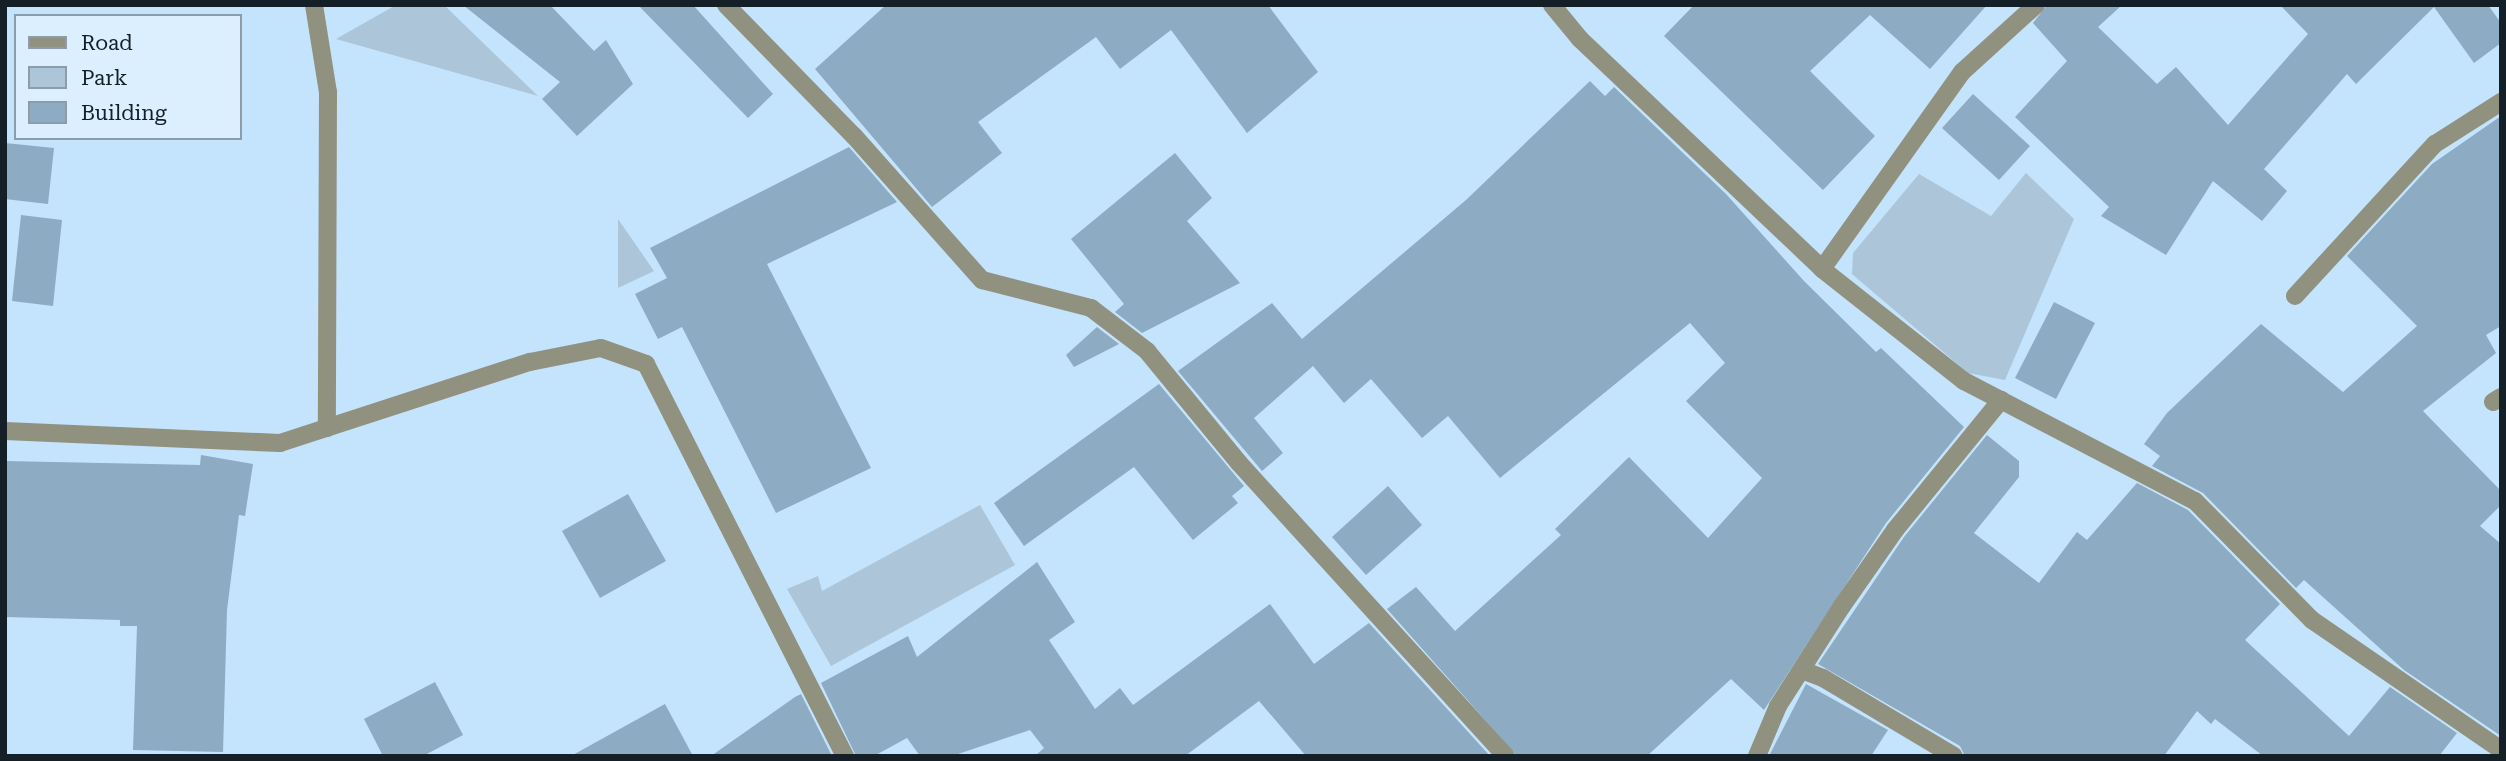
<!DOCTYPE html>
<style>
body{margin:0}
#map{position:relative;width:2506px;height:761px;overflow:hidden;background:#c4e3fd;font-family:"Roboto Serif",serif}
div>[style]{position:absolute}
.green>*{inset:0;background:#acc5d9}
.building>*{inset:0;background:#8dabc3}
.minor>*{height:18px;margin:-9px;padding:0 9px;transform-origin:9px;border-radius:9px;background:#91917f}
span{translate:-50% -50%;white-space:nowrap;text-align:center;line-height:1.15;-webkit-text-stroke:5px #dceffe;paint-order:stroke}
.frame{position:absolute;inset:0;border:7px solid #141f28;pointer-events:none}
.legend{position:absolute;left:14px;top:14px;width:228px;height:126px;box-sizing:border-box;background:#dceffe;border:2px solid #8c9ca8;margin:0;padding:9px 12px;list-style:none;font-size:21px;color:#141f28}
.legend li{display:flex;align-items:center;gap:14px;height:35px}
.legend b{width:35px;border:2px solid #8c9ca8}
</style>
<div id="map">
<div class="green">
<i style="clip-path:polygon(396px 5px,444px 5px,538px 96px,336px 39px)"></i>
<i style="clip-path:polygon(2026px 173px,2074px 219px,2005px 380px,1968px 373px,1852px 274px,1853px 253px,1919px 174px,1991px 216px)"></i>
<i style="clip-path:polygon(618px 219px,654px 271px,618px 288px)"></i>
<i style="clip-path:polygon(980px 505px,1015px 565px,831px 666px,787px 589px,818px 576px,822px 591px)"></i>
</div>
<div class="building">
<i style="clip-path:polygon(463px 5px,550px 5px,594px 51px,606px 40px,633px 84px,577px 136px,542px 99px,560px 82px)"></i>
<i style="clip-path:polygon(638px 5px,693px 5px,773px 94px,748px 118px)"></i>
<i style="clip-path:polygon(886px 5px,1268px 5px,1318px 72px,1247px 133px,1171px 30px,1120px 69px,1096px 37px,978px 122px,1002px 153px,932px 207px,815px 69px)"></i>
<i style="clip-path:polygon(1694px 5px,1987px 5px,1930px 69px,1870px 15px,1810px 71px,1875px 136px,1823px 190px,1664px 36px)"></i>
<i style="clip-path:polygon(2047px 5px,2122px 5px,2098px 27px,2157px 84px,2176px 67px,2228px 125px,2308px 34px,2280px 5px,2488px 5px,2501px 23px,2501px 43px,2474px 63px,2434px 7px,2356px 84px,2347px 74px,2264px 169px,2287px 191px,2262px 221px,2213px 181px,2166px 255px,2101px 216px,2109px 207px,2015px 117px,2067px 61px,2033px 23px)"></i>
<i style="clip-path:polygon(1590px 81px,1605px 96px,1614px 87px,1726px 194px,1804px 281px,1876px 352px,1881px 348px,1964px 427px,1886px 523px,1764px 710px,1731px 679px,1647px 756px,1517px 756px,1387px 609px,1416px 587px,1455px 631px,1561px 535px,1555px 529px,1629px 457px,1708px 538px,1762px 478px,1686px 401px,1725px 363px,1690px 323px,1500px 478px,1448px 416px,1422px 438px,1371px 379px,1344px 403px,1313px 366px,1254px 418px,1283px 453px,1262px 471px,1178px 371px,1272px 303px,1302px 339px,1466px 200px)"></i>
<i style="clip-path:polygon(1973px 94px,2030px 146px,1999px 180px,1942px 128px)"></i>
<i style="clip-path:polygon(2501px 116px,2501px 326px,2486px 335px,2496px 353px,2423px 411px,2501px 491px,2501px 505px,2480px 526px,2501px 544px,2501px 736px,2404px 670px,2304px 580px,2296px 588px,2203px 493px,2152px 466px,2160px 456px,2144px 444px,2167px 413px,2261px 324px,2343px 392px,2417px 326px,2347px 256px,2432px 164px)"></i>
<i style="clip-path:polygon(5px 143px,54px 148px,48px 204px,5px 199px)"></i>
<i style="clip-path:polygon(849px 147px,897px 202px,767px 264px,871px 468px,776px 513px,682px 327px,658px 339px,635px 294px,667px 278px,650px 248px)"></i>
<i style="clip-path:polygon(1175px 153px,1212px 198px,1187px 221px,1240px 283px,1142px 333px,1115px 312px,1124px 304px,1071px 239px)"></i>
<i style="clip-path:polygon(21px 215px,62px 220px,53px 306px,12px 301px)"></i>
<i style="clip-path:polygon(2054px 302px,2095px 323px,2056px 399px,2015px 378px)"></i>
<i style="clip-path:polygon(1097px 327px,1119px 344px,1074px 367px,1066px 355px)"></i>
<i style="clip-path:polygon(1159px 384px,1244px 486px,1232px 496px,1238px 503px,1193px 540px,1134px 467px,1024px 546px,994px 503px)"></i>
<i style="clip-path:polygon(1987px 435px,2019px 461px,2019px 477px,1974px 533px,2039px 583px,2077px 532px,2087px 540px,2137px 483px,2188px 510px,2280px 604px,2245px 640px,2349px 736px,2390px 687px,2457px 733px,2439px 756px,2263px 756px,2215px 719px,2211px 724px,2197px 711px,2164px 756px,1965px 756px,1960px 746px,1818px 664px,1904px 537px)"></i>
<i style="clip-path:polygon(201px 455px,253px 464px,245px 516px,239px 515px,227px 610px,223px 752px,133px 750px,137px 626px,120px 626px,120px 620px,5px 617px,5px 461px,200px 465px)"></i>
<i style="clip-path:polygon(1388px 486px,1422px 525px,1366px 575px,1332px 537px)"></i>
<i style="clip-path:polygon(628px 494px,666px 561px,600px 598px,562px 531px)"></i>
<i style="clip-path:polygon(1037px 562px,1075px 622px,1049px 640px,1095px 709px,1120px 688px,1133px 705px,1270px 604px,1314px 664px,1369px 623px,1490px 756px,1306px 756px,1259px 701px,1185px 756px,1035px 756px,1044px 748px,1030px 730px,952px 756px,920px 756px,907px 738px,874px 756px,856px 756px,821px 683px,908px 636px,917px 657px)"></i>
<i style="clip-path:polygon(435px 682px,463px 735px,423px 756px,383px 756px,364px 719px)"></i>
<i style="clip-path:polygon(1806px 684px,1888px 730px,1871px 756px,1769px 756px)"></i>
<i style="clip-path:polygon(801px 694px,832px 756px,711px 756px,795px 697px)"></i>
<i style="clip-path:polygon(665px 704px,693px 756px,571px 756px)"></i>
</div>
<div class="minor">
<i style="left:314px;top:5px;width:88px;rotate:80.9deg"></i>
<i style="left:328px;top:92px;width:336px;rotate:90.2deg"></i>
<i style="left:726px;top:5px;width:183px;rotate:45.7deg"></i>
<i style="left:854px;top:136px;width:193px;rotate:48.4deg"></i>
<i style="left:982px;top:280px;width:113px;rotate:14.4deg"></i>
<i style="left:1091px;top:308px;width:71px;rotate:37.5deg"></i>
<i style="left:1147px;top:351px;width:145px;rotate:50.6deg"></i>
<i style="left:1239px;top:463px;width:396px;rotate:47.7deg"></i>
<i style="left:1552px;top:5px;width:44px;rotate:50.5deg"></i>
<i style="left:1580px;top:39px;width:334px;rotate:43.5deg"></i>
<i style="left:1822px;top:269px;width:181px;rotate:38.3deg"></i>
<i style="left:1964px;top:381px;width:260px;rotate:27.5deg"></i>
<i style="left:2195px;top:501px;width:167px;rotate:45.5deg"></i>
<i style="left:2312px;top:620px;width:229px;rotate:34.5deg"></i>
<i style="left:1822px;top:269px;width:242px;rotate:-54.6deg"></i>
<i style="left:1962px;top:72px;width:100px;rotate:-42.2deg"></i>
<i style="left:2295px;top:296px;width:207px;rotate:-47.4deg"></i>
<i style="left:2435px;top:144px;width:78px;rotate:-32.5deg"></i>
<i style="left:2493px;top:402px;width:9px;rotate:-32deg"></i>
<i style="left:5px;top:431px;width:275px;rotate:2.5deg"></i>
<i style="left:280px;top:443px;width:263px;rotate:-18deg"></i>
<i style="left:530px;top:362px;width:72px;rotate:-11.2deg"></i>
<i style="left:601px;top:348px;width:48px;rotate:19.6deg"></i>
<i style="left:646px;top:364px;width:440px;rotate:63.1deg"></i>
<i style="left:1802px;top:670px;width:22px;rotate:21deg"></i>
<i style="left:1823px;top:678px;width:152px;rotate:30.8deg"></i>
<i style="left:1757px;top:756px;width:54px;rotate:-67.2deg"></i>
<i style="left:1778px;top:706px;width:119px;rotate:-57.4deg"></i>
<i style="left:1842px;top:606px;width:93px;rotate:-55.1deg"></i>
<i style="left:1895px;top:530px;width:168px;rotate:-50.8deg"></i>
</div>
<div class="frame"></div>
<ul class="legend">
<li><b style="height:9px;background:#91917f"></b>Road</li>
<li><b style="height:19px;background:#acc5d9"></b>Park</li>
<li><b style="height:19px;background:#8dabc3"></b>Building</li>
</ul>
</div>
